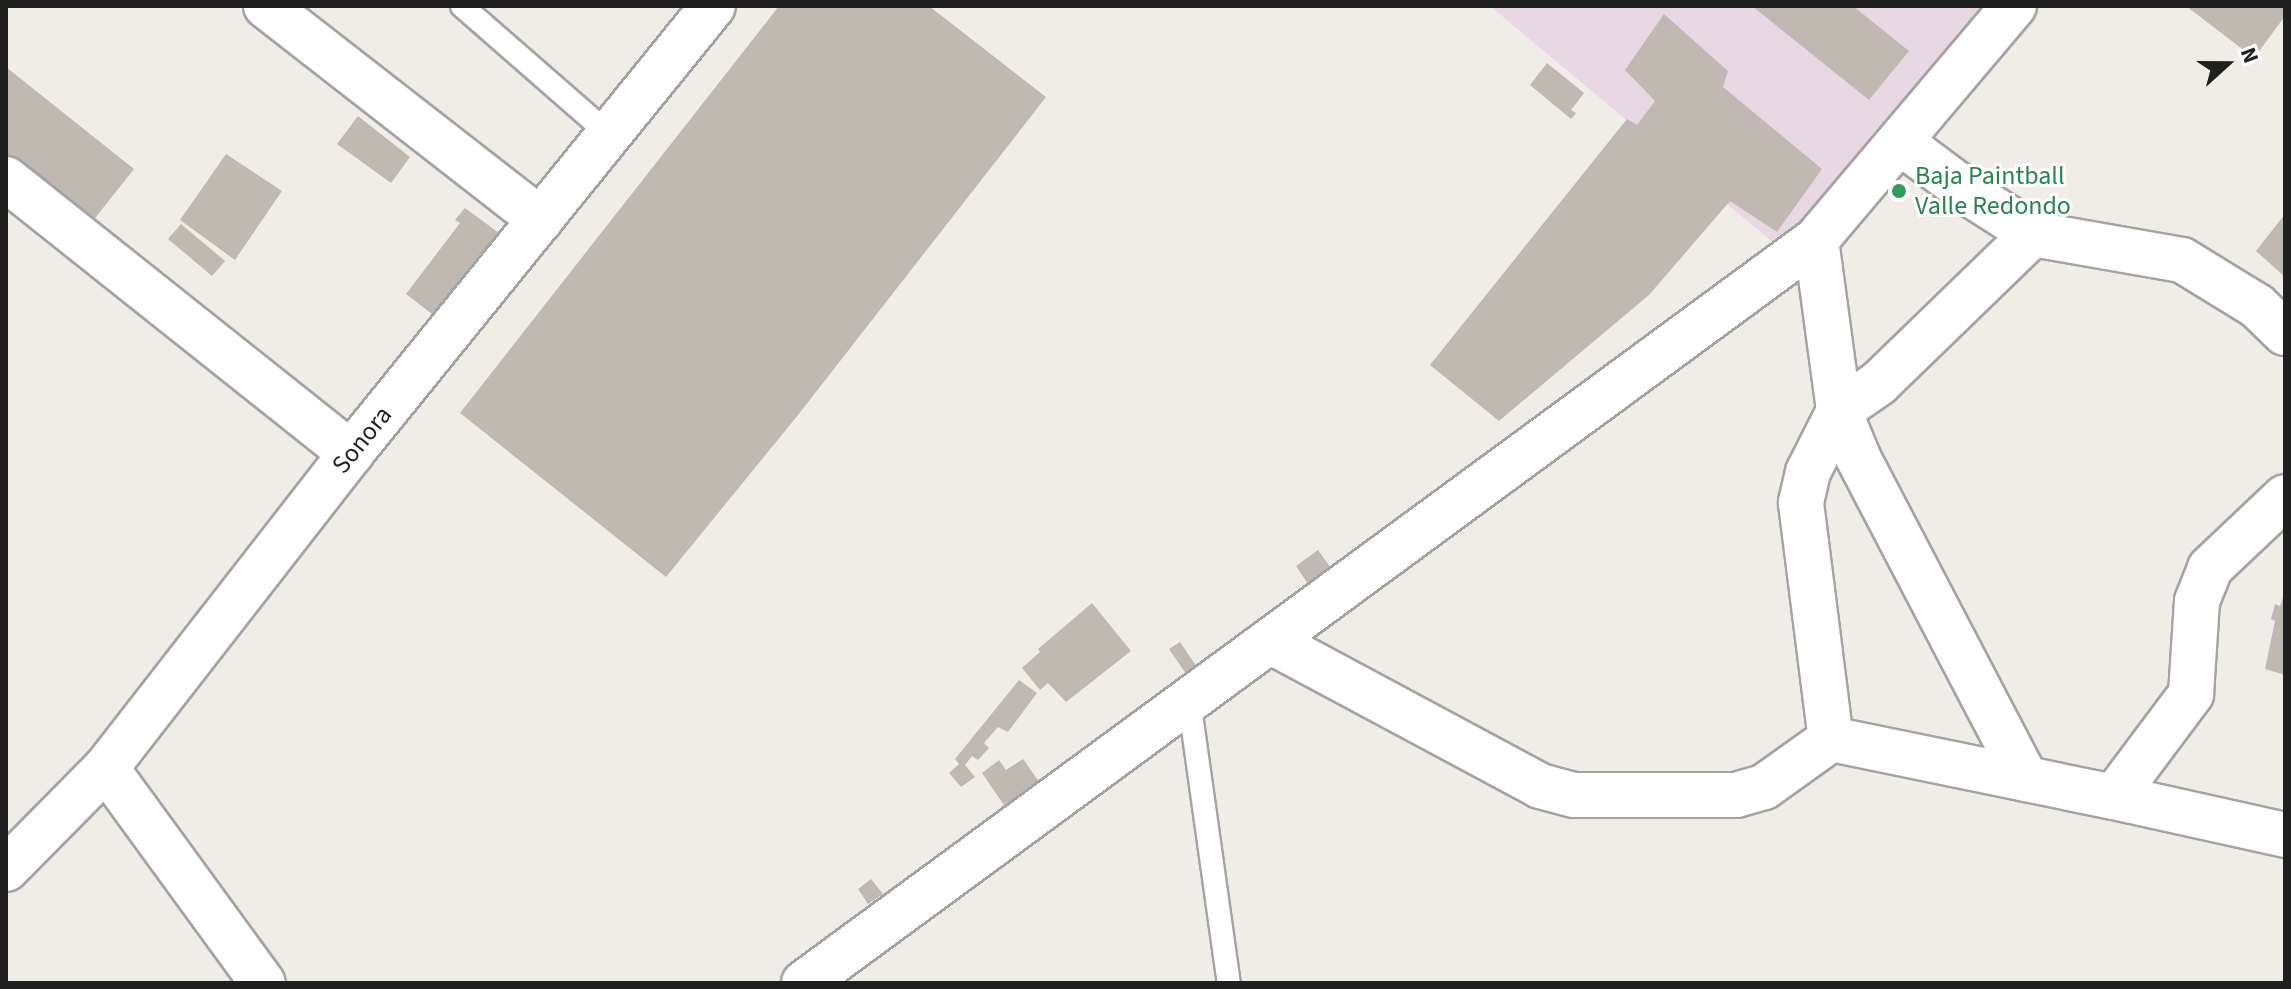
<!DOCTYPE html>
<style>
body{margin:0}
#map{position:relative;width:2291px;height:989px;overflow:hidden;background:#efede5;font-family:"Source Sans 3",sans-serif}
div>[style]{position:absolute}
.industrial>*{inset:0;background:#e8d8e4}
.building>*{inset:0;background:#c0b9b2}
.roads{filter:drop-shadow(2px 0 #a3a3a3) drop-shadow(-2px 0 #a3a3a3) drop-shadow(0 2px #a3a3a3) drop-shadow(0 -2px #a3a3a3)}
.lane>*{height:22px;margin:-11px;padding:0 11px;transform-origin:11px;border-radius:11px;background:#fff}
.street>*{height:44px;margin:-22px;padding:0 22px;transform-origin:22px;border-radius:22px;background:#fff}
.dots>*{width:22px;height:22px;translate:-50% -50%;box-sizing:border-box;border:4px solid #fff;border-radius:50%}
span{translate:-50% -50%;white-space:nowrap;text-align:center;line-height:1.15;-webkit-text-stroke:6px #fff;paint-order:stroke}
.leisure-label{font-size:26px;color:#27864d}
.left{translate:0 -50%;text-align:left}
.street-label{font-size:26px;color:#1f1f1f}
.frame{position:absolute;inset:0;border:8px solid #1f1f1f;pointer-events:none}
.north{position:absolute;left:2187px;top:24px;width:80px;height:80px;-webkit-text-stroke:6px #fff;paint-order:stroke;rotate:69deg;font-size:22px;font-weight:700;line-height:32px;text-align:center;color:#1f1f1f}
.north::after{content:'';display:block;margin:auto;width:28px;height:36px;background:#1f1f1f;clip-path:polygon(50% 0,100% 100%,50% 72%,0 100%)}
</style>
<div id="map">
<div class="industrial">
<i style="clip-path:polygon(1490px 6px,1984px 6px,1782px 250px)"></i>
</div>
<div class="building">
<i style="clip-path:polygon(779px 6px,929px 6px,1046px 97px,798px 415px,666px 577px,460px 413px)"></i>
<i style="clip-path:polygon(1752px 6px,1853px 6px,1909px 51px,1869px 100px)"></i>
<i style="clip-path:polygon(2186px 6px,2285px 6px,2285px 16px,2254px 58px)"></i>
<i style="clip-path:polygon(1664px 14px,1728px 71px,1723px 87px,1822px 169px,1777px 232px,1730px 201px,1649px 295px,1499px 421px,1430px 365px,1627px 119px,1637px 125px,1655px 101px,1625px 70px)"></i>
<i style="clip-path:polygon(1547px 63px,1584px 93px,1571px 110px,1576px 113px,1571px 119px,1530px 85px)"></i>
<i style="clip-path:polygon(6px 67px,134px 169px,84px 232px,6px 170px)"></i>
<i style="clip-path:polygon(358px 116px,410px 157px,391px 183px,337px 144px)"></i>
<i style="clip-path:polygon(226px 154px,282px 191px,235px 260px,180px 220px)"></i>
<i style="clip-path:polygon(465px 208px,499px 233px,436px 317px,406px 294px,460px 223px,455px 220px)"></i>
<i style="clip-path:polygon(2285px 214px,2285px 277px,2256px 251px)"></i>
<i style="clip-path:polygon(181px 224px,225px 261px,212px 276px,168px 239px)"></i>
<i style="clip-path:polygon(1318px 550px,1330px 567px,1308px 584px,1296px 566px)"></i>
<i style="clip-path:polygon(2285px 592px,2285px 675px,2265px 669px,2275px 621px,2271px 619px,2275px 604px,2280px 606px)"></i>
<i style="clip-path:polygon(1092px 603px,1131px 651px,1066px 702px,1048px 683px,1040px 690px,1022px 668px,1040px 652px,1038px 649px)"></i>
<i style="clip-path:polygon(1180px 642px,1199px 670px,1189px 678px,1169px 649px)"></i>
<i style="clip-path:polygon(1019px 680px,1037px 693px,1008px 732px,998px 727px,984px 743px,989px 748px,978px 760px,972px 756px,965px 765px,975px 777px,961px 787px,949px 773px,959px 764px,955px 759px)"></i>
<i style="clip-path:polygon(1023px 759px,1040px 783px,1006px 808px,982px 773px,999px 760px,1006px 770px)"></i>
<i style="clip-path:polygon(871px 879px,883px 894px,868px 904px,858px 889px)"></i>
</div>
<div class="roads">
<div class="lane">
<i style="left:462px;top:6px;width:196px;rotate:41.1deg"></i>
<i style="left:1189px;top:700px;width:286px;rotate:82deg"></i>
</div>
<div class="street">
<i style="left:266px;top:6px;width:348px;rotate:37.9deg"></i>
<i style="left:1900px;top:142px;width:87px;rotate:36.6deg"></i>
<i style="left:1970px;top:194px;width:75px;rotate:32.4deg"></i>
<i style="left:2033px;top:234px;width:151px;rotate:9.9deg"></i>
<i style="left:2182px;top:260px;width:88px;rotate:31.5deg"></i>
<i style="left:2257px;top:306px;width:39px;rotate:44deg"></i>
<i style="left:6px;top:179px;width:441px;rotate:38.5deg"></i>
<i style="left:1816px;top:240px;width:173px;rotate:82.3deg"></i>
<i style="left:1839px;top:411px;width:68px;rotate:116.9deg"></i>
<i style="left:1808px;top:472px;width:32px;rotate:103deg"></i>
<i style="left:1801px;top:503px;width:238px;rotate:82.8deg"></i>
<i style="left:1270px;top:641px;width:306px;rotate:28.2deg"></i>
<i style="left:1540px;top:786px;width:35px;rotate:15deg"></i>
<i style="left:1574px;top:795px;width:162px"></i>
<i style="left:1736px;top:795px;width:29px;rotate:-16deg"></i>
<i style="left:1764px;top:787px;width:82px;rotate:-35.6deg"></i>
<i style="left:1831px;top:739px;width:289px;rotate:11.6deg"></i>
<i style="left:2114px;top:797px;width:129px;rotate:-53.2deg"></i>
<i style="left:2191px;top:694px;width:93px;rotate:-86.3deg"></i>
<i style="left:2197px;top:601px;width:35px;rotate:-68deg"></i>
<i style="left:2210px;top:568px;width:103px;rotate:-43.4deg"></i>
<i style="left:106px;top:768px;width:266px;rotate:53.9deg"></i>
<i style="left:2026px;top:779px;width:363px;rotate:-117.6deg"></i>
<i style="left:1858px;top:457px;width:50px;rotate:-112.4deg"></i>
<i style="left:1839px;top:411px;width:49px;rotate:-35deg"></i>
<i style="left:1879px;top:383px;width:214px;rotate:-44.1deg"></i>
<i style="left:2114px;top:797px;width:175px;rotate:12.5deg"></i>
<i style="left:6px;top:869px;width:142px;rotate:-45.3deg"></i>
<i style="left:106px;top:768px;width:399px;rotate:-52.1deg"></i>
<i style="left:351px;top:453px;width:575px;rotate:-51deg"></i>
<i style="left:804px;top:983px;width:1255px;rotate:-36.29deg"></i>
<i style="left:1816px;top:240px;width:307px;rotate:-49.8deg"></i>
</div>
</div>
<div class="dots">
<i style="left:1899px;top:191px;background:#2e9e5b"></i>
</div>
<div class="leisure-label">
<span class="left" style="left:1915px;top:191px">Baja Paintball<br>Valle Redondo</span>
</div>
<div class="street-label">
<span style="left:362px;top:440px;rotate:-51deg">Sonora</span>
</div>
<div class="frame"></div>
<div class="north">N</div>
</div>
